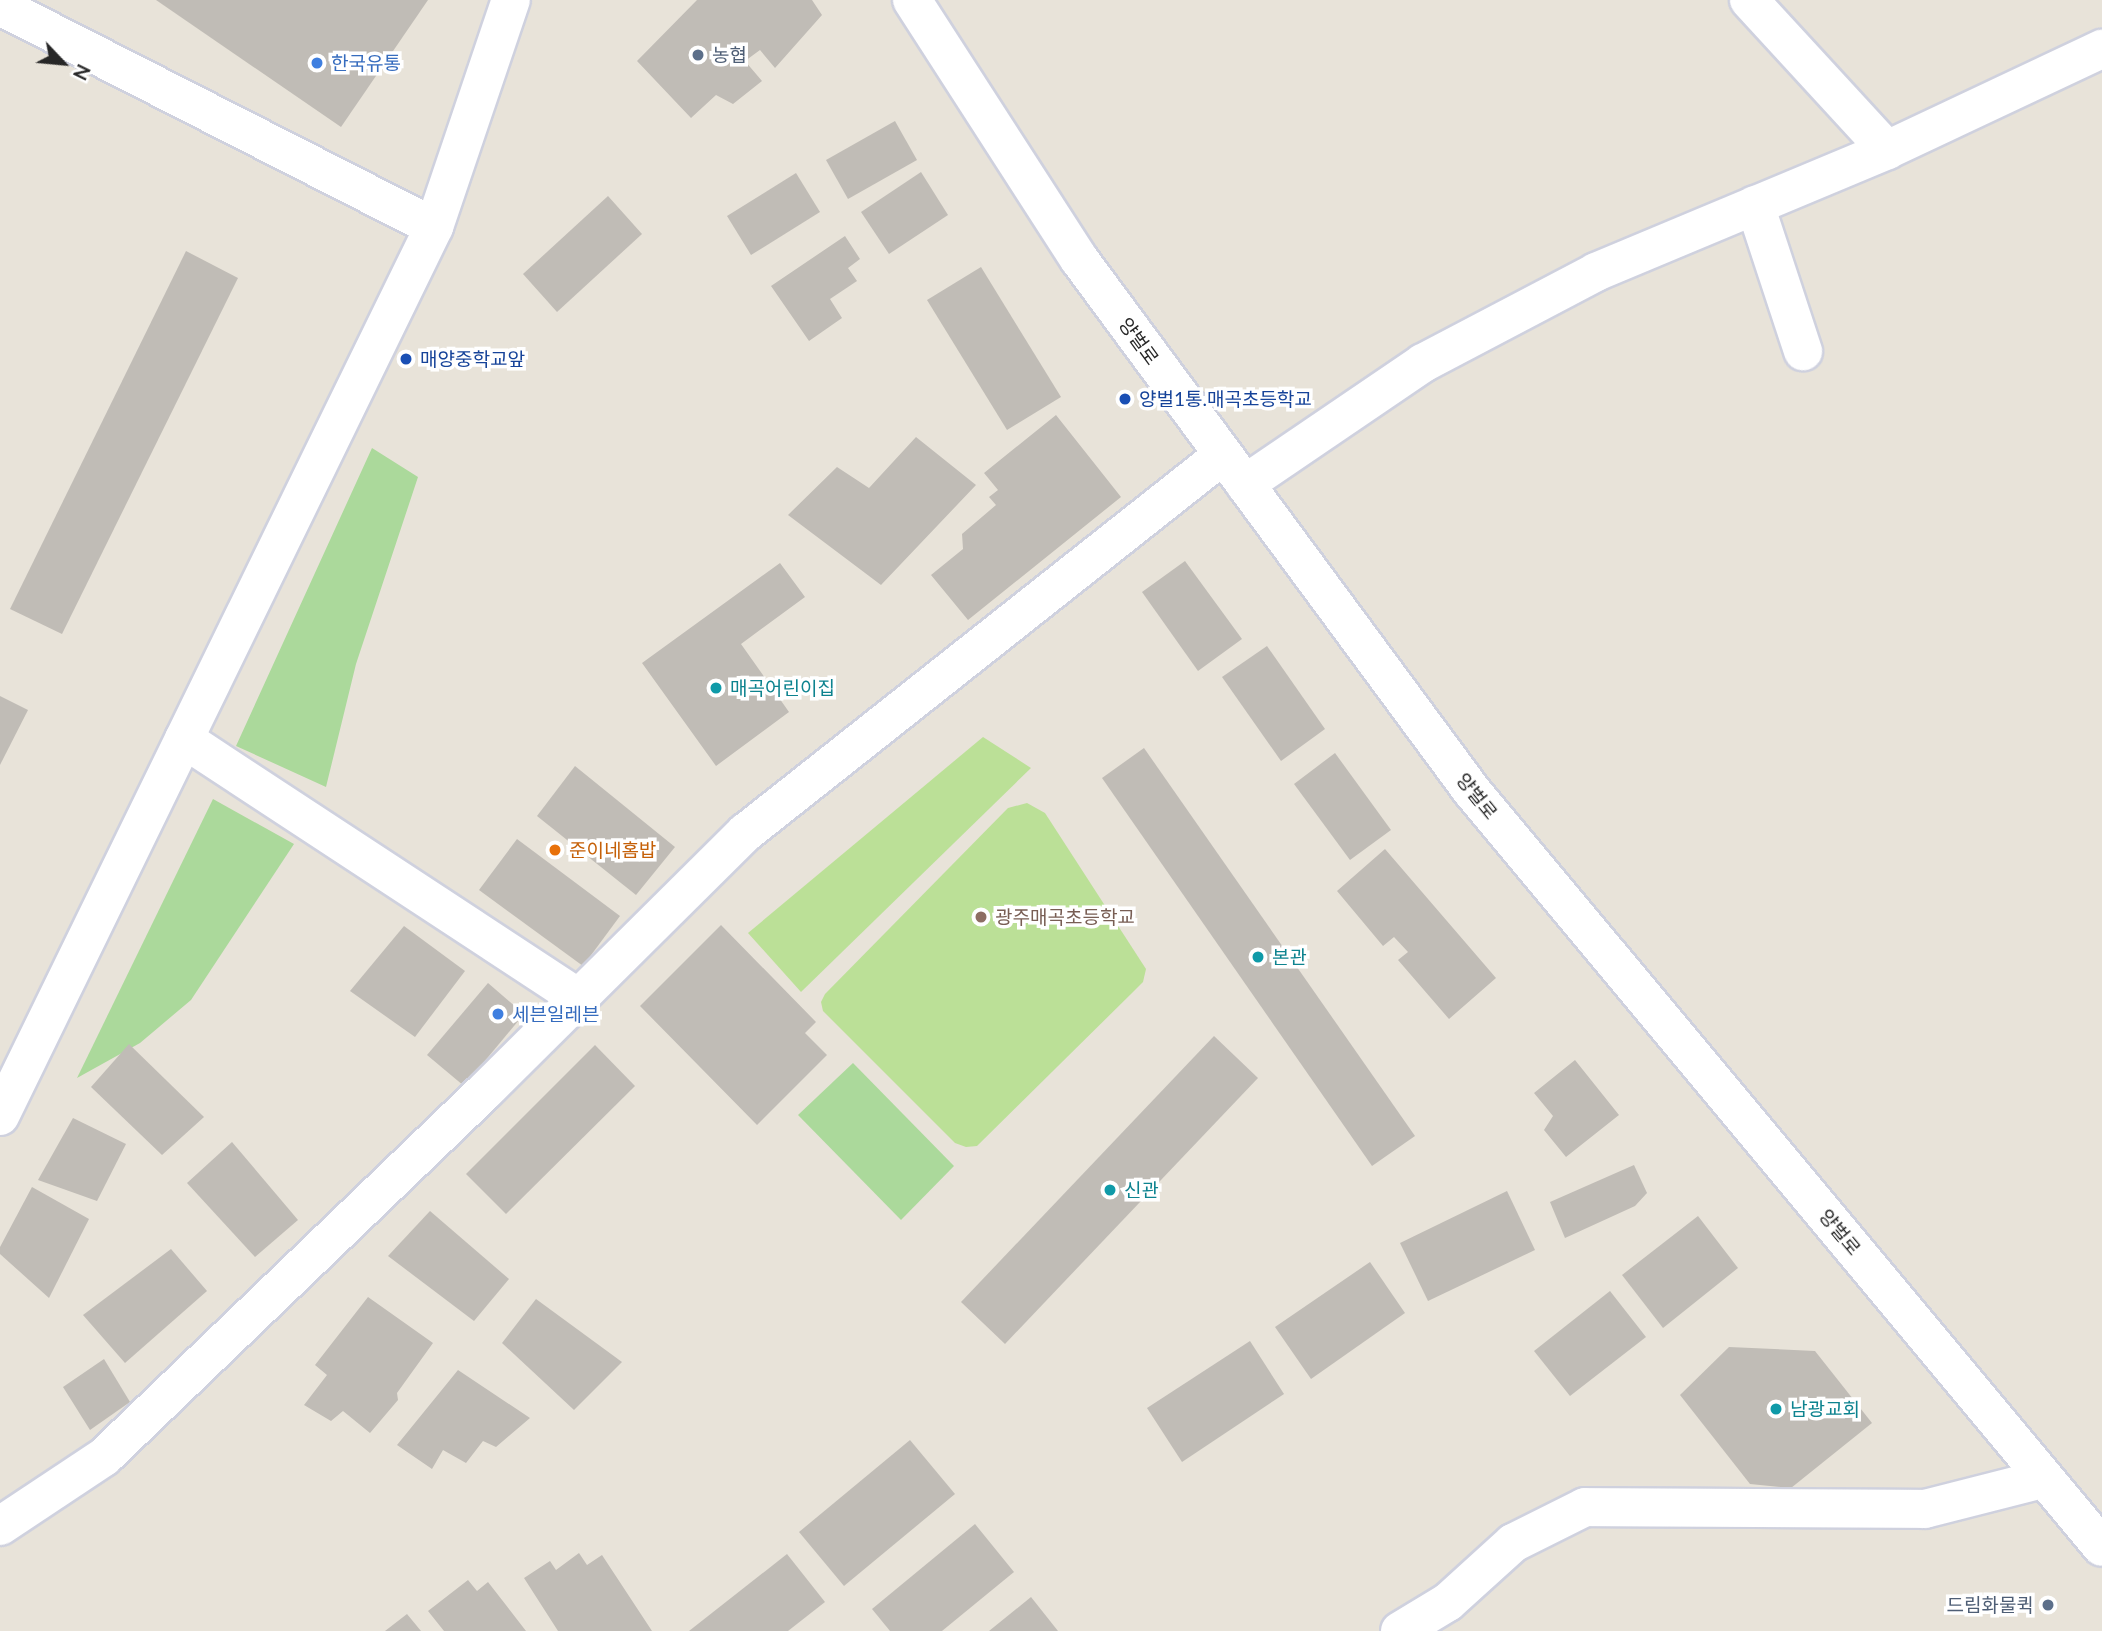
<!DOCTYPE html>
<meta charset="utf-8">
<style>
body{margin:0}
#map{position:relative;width:2102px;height:1631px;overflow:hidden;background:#e8e3d9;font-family:Lato,"Noto Sans KR",sans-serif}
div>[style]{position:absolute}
.green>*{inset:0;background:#abd99b}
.pitch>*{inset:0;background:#bbe097}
.building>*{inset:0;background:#c0bcb6}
.roads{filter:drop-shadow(2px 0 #cfd1de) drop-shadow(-2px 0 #cfd1de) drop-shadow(0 2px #cfd1de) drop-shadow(0 -2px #cfd1de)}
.street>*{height:38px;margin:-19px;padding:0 19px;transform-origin:19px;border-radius:19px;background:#fff}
.secondary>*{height:38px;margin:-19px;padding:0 19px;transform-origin:19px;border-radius:19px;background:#fff}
.dots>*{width:19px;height:19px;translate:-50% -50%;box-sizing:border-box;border:4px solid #fff;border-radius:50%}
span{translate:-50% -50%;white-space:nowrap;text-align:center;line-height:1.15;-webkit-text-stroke:7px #fff;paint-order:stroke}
.service-label{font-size:19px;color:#4e5e75}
.left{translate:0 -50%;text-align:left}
.right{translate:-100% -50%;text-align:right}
.shop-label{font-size:19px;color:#366cbe}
.street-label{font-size:19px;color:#272727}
.transit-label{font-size:19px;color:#164399}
.culture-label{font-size:19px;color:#0d838f}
.food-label{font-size:19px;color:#c56008}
.education-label{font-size:19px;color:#785e54}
.north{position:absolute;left:28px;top:28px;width:70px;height:70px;-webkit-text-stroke:5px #fff;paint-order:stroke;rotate:116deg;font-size:19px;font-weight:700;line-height:28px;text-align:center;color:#272727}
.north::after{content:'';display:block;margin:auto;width:24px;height:32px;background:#272727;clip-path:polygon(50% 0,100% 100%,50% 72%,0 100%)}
</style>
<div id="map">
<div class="green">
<i style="clip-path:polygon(372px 448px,418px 477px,356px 664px,326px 787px,236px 746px)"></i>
<i style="clip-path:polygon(213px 799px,294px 844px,191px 1000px,140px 1043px,77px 1078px)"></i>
<i style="clip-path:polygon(853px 1063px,954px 1166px,901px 1220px,798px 1115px)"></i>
</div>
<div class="pitch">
<i style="clip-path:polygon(983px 737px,1031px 768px,801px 992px,748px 933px)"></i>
<i style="clip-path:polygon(1027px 803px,1045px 813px,1146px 969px,1143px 982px,1133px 992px,977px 1146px,966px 1147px,955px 1143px,823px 1011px,821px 1002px,825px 994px,1008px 808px)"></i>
</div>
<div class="building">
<i style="clip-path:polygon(156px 0,428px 0,341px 127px)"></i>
<i style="clip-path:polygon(697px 0,812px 0,822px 15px,775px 68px,760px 50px,745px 61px,762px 81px,733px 104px,716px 95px,691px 118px,637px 61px)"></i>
<i style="clip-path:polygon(895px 121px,917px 160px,848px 199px,826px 160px)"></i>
<i style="clip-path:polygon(921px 172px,948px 215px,889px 254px,861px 212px)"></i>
<i style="clip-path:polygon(796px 173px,820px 212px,751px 255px,727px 216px)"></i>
<i style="clip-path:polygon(608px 196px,642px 234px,557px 312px,523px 274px)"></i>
<i style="clip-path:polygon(845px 236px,860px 259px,848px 268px,857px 281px,830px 299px,842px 318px,809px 341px,771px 286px)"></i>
<i style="clip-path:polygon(186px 251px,238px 278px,62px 634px,10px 609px)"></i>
<i style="clip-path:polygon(981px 267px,1061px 397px,1007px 430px,927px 300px)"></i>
<i style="clip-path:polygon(1056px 415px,1121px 497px,968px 620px,931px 575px,963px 549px,962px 534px,996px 505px,989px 497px,998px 490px,984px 473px)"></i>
<i style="clip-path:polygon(916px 437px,976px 485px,881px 585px,788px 515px,837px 467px,869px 488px)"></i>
<i style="clip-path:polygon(1185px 561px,1242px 639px,1198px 671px,1142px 592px)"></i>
<i style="clip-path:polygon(780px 563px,805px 597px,741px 644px,789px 712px,716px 766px,642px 663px)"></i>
<i style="clip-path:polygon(1267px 646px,1325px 729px,1281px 761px,1222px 677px)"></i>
<i style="clip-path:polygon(0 696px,28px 710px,0 765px)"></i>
<i style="clip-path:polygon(1144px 748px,1415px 1136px,1372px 1166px,1102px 778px)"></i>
<i style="clip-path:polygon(1335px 753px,1391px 830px,1350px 860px,1294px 784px)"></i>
<i style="clip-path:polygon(575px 766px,675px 847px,636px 895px,537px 816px)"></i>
<i style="clip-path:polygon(517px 839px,620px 916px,583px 966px,479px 890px)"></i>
<i style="clip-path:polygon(1385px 849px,1496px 978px,1449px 1019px,1398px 960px,1408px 952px,1394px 937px,1383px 946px,1337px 891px)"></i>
<i style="clip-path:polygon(721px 925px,816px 1022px,805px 1033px,827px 1055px,757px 1125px,640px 1006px)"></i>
<i style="clip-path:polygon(404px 926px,465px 971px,415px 1037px,350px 991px)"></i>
<i style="clip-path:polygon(488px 983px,524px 1014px,464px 1086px,427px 1055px)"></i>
<i style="clip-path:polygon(1214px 1036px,1258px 1078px,1005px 1344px,961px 1302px)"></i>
<i style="clip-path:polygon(129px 1044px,204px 1117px,162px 1155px,91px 1087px)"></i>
<i style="clip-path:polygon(595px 1045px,635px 1086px,506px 1214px,466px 1174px)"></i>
<i style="clip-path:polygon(1575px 1060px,1619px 1115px,1566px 1157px,1544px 1130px,1553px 1116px,1534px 1093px)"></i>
<i style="clip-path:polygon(73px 1118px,126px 1144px,97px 1201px,38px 1180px)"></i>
<i style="clip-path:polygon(232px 1142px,298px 1220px,255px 1257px,187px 1183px)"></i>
<i style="clip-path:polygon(1634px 1165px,1647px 1193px,1635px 1206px,1565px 1238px,1550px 1202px)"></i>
<i style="clip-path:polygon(32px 1187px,89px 1219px,49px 1298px,0 1254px,0 1247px)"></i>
<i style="clip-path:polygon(1507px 1191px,1535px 1250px,1428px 1301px,1400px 1243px)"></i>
<i style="clip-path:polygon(430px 1211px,509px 1279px,474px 1321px,388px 1256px)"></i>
<i style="clip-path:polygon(1698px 1216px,1738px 1268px,1663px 1328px,1622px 1275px)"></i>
<i style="clip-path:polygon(171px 1249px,207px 1291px,125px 1363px,83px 1315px)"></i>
<i style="clip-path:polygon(1370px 1262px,1405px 1313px,1311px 1379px,1275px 1327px)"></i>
<i style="clip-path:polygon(1610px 1291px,1646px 1337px,1570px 1396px,1534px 1351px)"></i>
<i style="clip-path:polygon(368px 1297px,433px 1343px,397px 1393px,398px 1400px,370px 1433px,343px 1411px,331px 1421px,304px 1405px,327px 1375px,315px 1365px)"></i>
<i style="clip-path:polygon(536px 1299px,622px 1362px,574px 1410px,502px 1343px)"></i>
<i style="clip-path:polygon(1250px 1341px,1284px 1394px,1182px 1462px,1147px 1408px)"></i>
<i style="clip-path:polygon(1729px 1347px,1815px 1351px,1872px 1423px,1791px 1488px,1750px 1484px,1680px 1395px)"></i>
<i style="clip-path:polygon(104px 1359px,130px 1402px,90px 1430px,63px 1387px)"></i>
<i style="clip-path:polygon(458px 1370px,530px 1418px,496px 1447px,483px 1441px,466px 1463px,443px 1450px,432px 1469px,397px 1445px)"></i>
<i style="clip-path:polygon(910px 1440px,955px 1494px,844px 1586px,799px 1532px)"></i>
<i style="clip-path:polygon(975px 1524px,1014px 1572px,942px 1631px,890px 1631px,872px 1609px)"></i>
<i style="clip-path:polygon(579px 1553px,587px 1565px,602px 1555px,652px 1631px,558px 1631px,524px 1578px,550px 1561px,556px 1570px)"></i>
<i style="clip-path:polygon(787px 1554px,825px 1602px,788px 1631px,689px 1631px)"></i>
<i style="clip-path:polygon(468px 1580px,477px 1591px,488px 1582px,526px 1631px,444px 1631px,428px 1611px)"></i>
<i style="clip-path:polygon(1031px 1597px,1058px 1631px,989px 1631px)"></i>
<i style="clip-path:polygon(407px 1614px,421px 1631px,385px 1631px)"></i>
</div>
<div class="roads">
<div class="street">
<i style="left:1749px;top:0;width:204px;rotate:47.4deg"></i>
<i style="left:0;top:6px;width:487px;rotate:27deg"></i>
<i style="left:1755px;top:205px;width:154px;rotate:71.8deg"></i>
<i style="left:1245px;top:484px;width:215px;rotate:-34.2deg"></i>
<i style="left:1423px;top:363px;width:195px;rotate:-27.7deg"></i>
<i style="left:1596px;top:272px;width:316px;rotate:-22.7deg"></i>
<i style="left:1887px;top:150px;width:238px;rotate:-25.2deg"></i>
<i style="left:184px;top:739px;width:472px;rotate:33.3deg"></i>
<i style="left:0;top:1116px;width:989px;rotate:-63.98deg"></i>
<i style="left:434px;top:227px;width:240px;rotate:-71.3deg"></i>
<i style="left:0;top:1526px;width:125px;rotate:-33.6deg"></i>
<i style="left:104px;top:1457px;width:530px;rotate:-43.85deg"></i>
<i style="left:486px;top:1090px;width:365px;rotate:-44.8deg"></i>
<i style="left:745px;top:833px;width:609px;rotate:-38.34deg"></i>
<i style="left:1400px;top:1631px;width:56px;rotate:-31.1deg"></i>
<i style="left:1448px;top:1602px;width:88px;rotate:-42.2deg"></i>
<i style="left:1513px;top:1543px;width:80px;rotate:-26.6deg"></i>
<i style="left:1585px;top:1507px;width:340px;rotate:0.3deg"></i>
<i style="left:1925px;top:1509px;width:122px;rotate:-14.3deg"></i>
</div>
<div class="secondary">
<i style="left:912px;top:0;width:308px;rotate:57.2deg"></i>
<i style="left:1079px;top:259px;width:660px;rotate:53.56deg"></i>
<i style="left:1471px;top:790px;width:985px;rotate:50.19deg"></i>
</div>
</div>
<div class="dots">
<i style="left:698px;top:55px;background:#5c6f8a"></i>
<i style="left:317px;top:63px;background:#3f7fe0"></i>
<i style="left:406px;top:359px;background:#1a4fb4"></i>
<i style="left:1125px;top:399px;background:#1a4fb4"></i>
<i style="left:716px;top:688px;background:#0f9aa8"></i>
<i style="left:555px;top:850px;background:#e8710a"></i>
<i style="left:981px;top:917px;background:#8d6e63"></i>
<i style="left:1258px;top:957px;background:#0f9aa8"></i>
<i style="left:498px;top:1014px;background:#3f7fe0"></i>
<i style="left:1110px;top:1190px;background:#0f9aa8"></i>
<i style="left:1776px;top:1409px;background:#0f9aa8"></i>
<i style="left:2048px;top:1605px;background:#5c6f8a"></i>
</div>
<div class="service-label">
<span class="left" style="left:712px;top:55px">농협</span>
<span class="right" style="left:2034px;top:1605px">드림화물퀵</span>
</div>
<div class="shop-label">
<span class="left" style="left:331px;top:63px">한국유통</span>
<span class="left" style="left:512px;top:1014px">세븐일레븐</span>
</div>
<div class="street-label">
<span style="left:1139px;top:341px;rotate:54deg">양벌로</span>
<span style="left:1477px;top:796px;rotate:51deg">양벌로</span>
<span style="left:1840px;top:1232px;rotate:50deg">양벌로</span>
</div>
<div class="transit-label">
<span class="left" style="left:420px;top:359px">매양중학교앞</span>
<span class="left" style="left:1139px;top:399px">양벌1통.매곡초등학교</span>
</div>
<div class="culture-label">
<span class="left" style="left:730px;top:688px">매곡어린이집</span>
<span class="left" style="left:1272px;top:957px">본관</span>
<span class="left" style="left:1124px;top:1190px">신관</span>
<span class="left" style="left:1790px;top:1409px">남광교회</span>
</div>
<div class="food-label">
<span class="left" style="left:569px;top:850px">준이네홈밥</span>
</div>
<div class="education-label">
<span class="left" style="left:995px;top:917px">광주매곡초등학교</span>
</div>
<div class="north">N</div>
</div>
